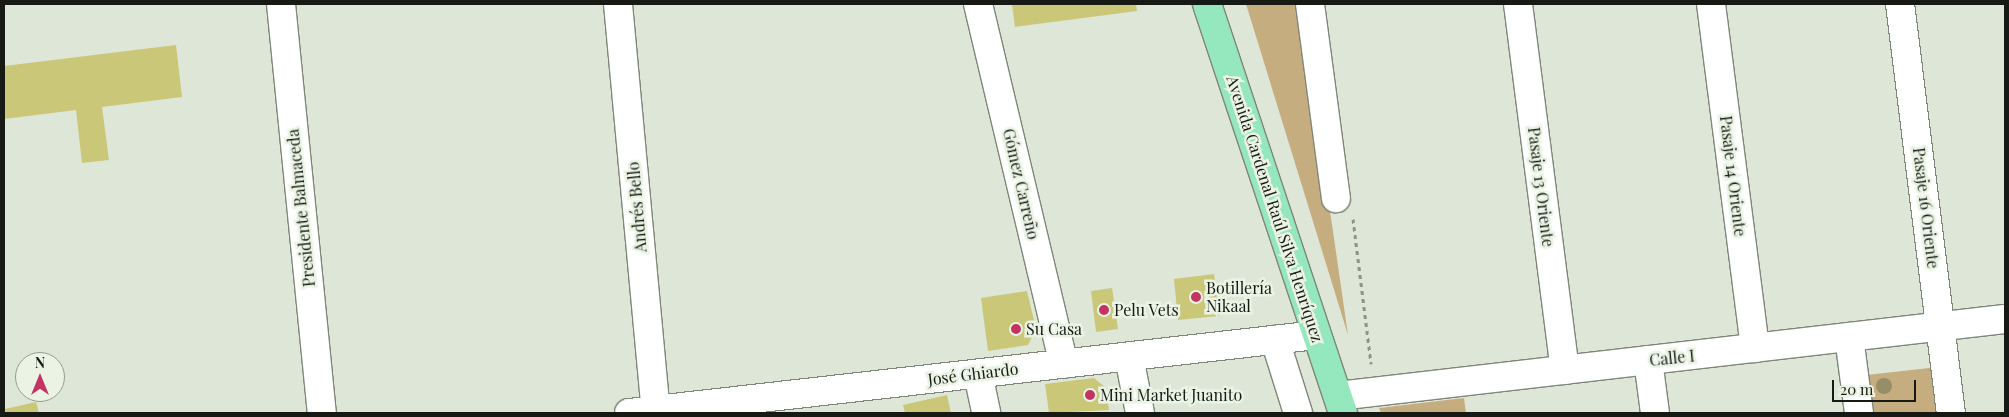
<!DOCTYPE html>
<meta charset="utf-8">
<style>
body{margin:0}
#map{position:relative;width:2009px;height:417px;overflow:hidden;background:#dde6d7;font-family:"Playfair Display",serif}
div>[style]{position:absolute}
.green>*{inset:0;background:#c6ad80}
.building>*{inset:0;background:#cac878}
.path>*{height:3px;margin-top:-1.5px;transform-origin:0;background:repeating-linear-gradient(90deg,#8d9388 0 4px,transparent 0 8px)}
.roads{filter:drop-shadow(1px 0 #7e8678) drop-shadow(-1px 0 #7e8678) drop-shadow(0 1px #7e8678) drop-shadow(0 -1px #7e8678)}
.minor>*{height:28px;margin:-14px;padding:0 14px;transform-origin:14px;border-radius:14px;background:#fff}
.major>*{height:28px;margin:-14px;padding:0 14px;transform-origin:14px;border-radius:14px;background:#95e7bd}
.trees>*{width:16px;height:16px;margin:-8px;border-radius:50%;background:#978d66}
.dots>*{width:14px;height:14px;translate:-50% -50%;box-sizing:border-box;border:2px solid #eaf3e4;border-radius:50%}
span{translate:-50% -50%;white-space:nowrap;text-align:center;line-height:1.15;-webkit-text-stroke:5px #eaf3e4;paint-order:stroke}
.street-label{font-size:16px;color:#161914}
.poi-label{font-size:16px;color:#161914}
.left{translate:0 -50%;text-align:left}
.frame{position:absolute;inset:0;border:5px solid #161914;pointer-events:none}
.north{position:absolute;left:15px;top:352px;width:50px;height:50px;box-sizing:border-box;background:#eaf3e4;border:1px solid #959c91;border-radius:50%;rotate:0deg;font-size:14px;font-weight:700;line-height:20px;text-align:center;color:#161914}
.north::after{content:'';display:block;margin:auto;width:18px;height:22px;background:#c33560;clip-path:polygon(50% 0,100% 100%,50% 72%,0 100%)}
.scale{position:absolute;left:1832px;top:380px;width:84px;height:22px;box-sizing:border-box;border:2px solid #161914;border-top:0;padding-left:6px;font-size:15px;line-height:18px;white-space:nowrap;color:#161914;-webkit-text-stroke:4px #eaf3e4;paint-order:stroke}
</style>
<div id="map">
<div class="green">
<i style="clip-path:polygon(1246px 4px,1300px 4px,1348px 335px)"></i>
<i style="clip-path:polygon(1938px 367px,1943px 413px,1871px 413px,1867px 375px)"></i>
<i style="clip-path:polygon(1464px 398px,1466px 413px,1381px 413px,1379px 408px)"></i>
</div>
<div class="building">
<i style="clip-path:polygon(1012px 4px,1136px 4px,1137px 11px,1015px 27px)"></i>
<i style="clip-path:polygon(176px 45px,182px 97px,102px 107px,109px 160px,82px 163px,76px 110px,4px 119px,4px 66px)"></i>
<i style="clip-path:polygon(1214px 274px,1219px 316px,1178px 320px,1174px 279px)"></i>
<i style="clip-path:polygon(1112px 288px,1118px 329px,1096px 332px,1091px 291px)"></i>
<i style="clip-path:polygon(1027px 291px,1036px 329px,1028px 345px,988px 351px,981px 298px)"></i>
<i style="clip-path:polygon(1094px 378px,1106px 388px,1109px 410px,1049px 413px,1045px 384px)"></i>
<i style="clip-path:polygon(947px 395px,951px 413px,905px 413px,903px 405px)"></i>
<i style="clip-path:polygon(36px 402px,39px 413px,6px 413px,5px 409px)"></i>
</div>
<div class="path">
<i style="left:1353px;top:219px;width:146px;rotate:82.9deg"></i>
</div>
<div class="roads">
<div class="minor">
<i style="left:281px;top:4px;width:411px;rotate:84.3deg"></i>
<i style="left:618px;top:4px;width:408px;rotate:84.7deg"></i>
<i style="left:978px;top:4px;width:370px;rotate:76.6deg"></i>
<i style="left:1310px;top:4px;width:196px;rotate:82.4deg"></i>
<i style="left:1518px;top:4px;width:369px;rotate:82.7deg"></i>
<i style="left:1711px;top:4px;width:347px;rotate:82.7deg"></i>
<i style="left:1900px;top:4px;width:412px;rotate:82.9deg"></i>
<i style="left:1849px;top:337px;width:77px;rotate:82.5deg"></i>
<i style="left:1275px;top:340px;width:77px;rotate:72.5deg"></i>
<i style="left:1129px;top:357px;width:57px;rotate:78.9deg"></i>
<i style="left:1648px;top:360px;width:53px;rotate:82.5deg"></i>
<i style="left:978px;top:374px;width:40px;rotate:78deg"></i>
<i style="left:1338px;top:396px;width:671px;rotate:-6.59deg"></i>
<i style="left:629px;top:413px;width:692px;rotate:-6.47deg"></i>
</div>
<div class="major">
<i style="left:1207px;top:4px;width:431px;rotate:71.6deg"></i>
</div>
</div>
<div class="trees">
<i style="left:1884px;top:386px"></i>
</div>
<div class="dots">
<i style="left:1196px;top:297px;background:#c33560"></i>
<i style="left:1104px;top:310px;background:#c33560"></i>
<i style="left:1016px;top:329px;background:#c33560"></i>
<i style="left:1090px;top:395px;background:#c33560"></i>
</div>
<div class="street-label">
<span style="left:1733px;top:176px;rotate:83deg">Pasaje 14 Oriente</span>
<span style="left:1021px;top:184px;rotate:77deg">Gómez Carreño</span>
<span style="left:1541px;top:187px;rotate:83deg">Pasaje 13 Oriente</span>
<span style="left:637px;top:207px;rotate:-95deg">Andrés Bello</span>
<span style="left:301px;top:208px;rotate:-96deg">Presidente Balmaceda</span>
<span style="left:1926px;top:208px;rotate:83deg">Pasaje 16 Oriente</span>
<span style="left:1275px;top:209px;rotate:72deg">Avenida Cardenal Raúl Silva Henríquez</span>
<span style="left:1672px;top:358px;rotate:-6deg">Calle I</span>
<span style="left:973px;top:374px;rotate:-7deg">José Ghiardo</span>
</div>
<div class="poi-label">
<span class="left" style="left:1206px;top:297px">Botillería<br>Nikaal</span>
<span class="left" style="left:1114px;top:310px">Pelu Vets</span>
<span class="left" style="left:1026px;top:329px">Su Casa</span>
<span class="left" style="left:1100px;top:395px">Mini Market Juanito</span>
</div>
<div class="frame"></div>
<div class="north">N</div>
<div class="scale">20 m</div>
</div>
